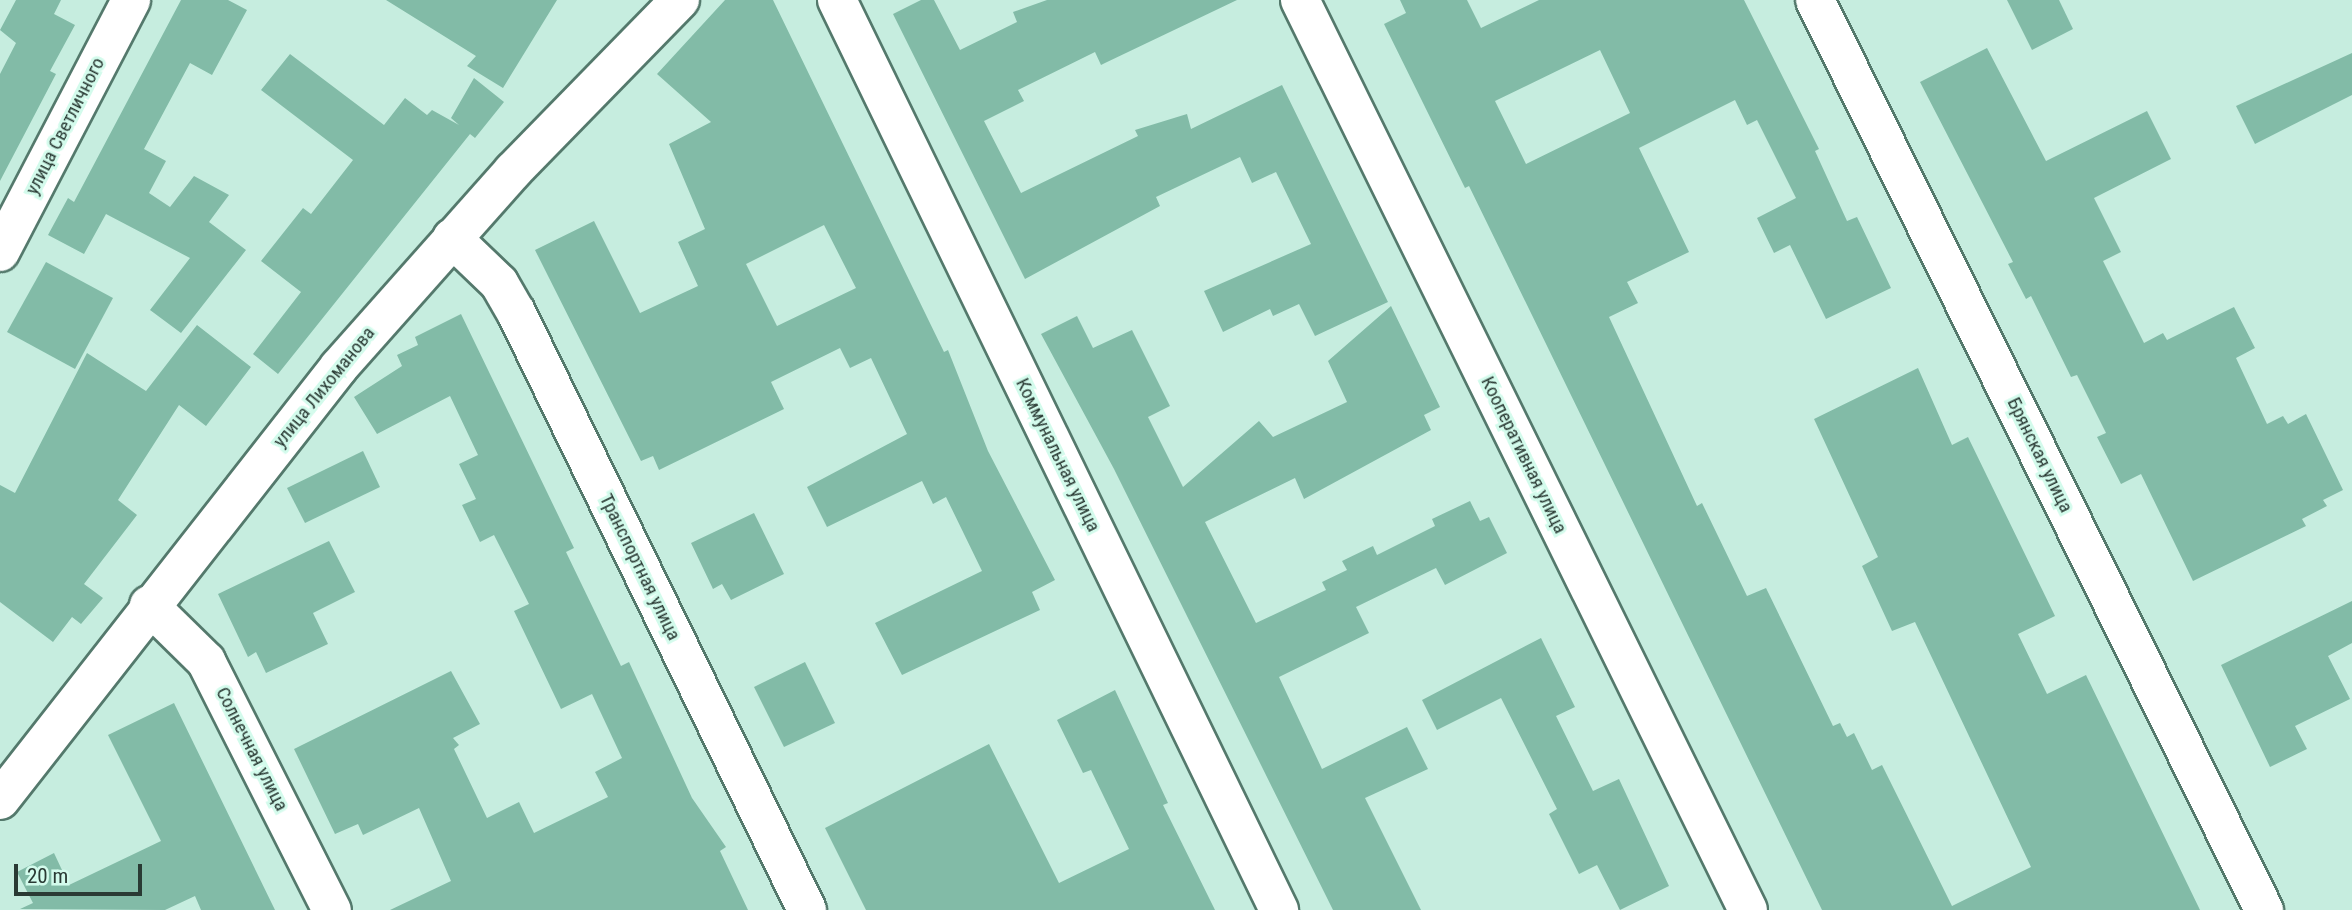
<!DOCTYPE html>
<meta charset="utf-8">
<style>
body{margin:0}
#map{position:relative;width:2352px;height:910px;overflow:hidden;background:#c6eddf;font-family:"Roboto Condensed",sans-serif}
div>[style]{position:absolute}
.building>*{inset:0;background:#82bba7}
.roads{filter:drop-shadow(2px 0 #54796c) drop-shadow(-2px 0 #54796c) drop-shadow(0 2px #54796c) drop-shadow(0 -2px #54796c)}
.minor>*{height:38px;margin:-19px;padding:0 19px;transform-origin:19px;border-radius:19px;background:#fff}
.tertiary>*{height:38px;margin:-19px;padding:0 19px;transform-origin:19px;border-radius:19px;background:#fff}
span{translate:-50% -50%;white-space:nowrap;text-align:center;line-height:1.15;-webkit-text-stroke:6px #d3fbec;paint-order:stroke}
.street-label{font-size:19px;color:#2a3a34}
.scale{position:absolute;left:14px;top:864px;width:128px;height:32px;box-sizing:border-box;border:4px solid #2a3a34;border-top:0;padding-left:9px;font-size:21px;line-height:24px;white-space:nowrap;color:#2a3a34;-webkit-text-stroke:5px #d3fbec;paint-order:stroke}
</style>
<div id="map">
<div class="building">
<i style="clip-path:polygon(16px 0,61px 0,54px 14px,75px 25px,50px 71px,56px 74px,0 181px,0 74px,16px 43px,0 30px)"></i>
<i style="clip-path:polygon(181px 0,228px 0,247px 10px,212px 75px,190px 63px,144px 149px,166px 161px,149px 193px,170px 207px,194px 176px,229px 195px,209px 222px,246px 250px,181px 333px,150px 310px,190px 258px,106px 214px,84px 254px,48px 235px,68px 198px,74px 202px)"></i>
<i style="clip-path:polygon(386px 0,557px 0,503px 88px,467px 66px,476px 56px)"></i>
<i style="clip-path:polygon(evenodd,725px 0,773px 0,944px 352px,948px 350px,988px 451px,1055px 580px,1032px 592px,1040px 610px,902px 675px,875px 623px,982px 571px,946px 497px,933px 504px,922px 481px,827px 527px,807px 487px,907px 434px,871px 358px,850px 368px,840px 348px,771px 382px,784px 409px,659px 470px,653px 456px,641px 461px,535px 250px,594px 221px,640px 313px,698px 286px,678px 242px,705px 229px,669px 144px,711px 122px,657px 74px,725px 0,824px 225px,856px 288px,777px 326px,746px 264px,824px 225px)"></i>
<i style="clip-path:polygon(921px 0,934px 0,960px 50px,1017px 22px,1013px 12px,1047px 0,1237px 0,1105px 63px,1101px 65px,1095px 52px,1018px 90px,1024px 101px,984px 121px,1021px 193px,1138px 136px,1135px 130px,1187px 114px,1191px 129px,1282px 85px,1388px 302px,1315px 336px,1299px 304px,1273px 316px,1270px 309px,1223px 332px,1204px 291px,1311px 244px,1276px 172px,1252px 183px,1240px 157px,1156px 197px,1160px 206px,1025px 279px,893px 14px)"></i>
<i style="clip-path:polygon(evenodd,1400px 0,1467px 0,1481px 28px,1539px 0,1744px 0,1819px 149px,1815px 151px,1847px 221px,1857px 217px,1891px 288px,1826px 319px,1790px 245px,1774px 253px,1757px 218px,1796px 198px,1757px 120px,1747px 125px,1735px 100px,1639px 148px,1689px 252px,1627px 282px,1638px 303px,1609px 317px,1697px 506px,1702px 503px,1747px 596px,1766px 588px,1833px 726px,1840px 723px,1847px 737px,1854px 733px,1872px 770px,1882px 765px,1952px 906px,2031px 867px,1915px 622px,1892px 631px,1862px 566px,1878px 557px,1814px 419px,1918px 368px,1952px 445px,1968px 437px,2055px 616px,2018px 634px,2047px 694px,2086px 675px,2200px 910px,1822px 910px,1469px 186px,1465px 188px,1384px 24px,1406px 13px,1400px 0,1600px 50px,1630px 113px,1526px 164px,1495px 101px,1600px 50px)"></i>
<i style="clip-path:polygon(2007px 0,2059px 0,2073px 29px,2032px 50px)"></i>
<i style="clip-path:polygon(1987px 48px,2046px 161px,2147px 111px,2171px 159px,2094px 198px,2121px 252px,2103px 261px,2144px 343px,2163px 333px,2167px 340px,2234px 307px,2255px 348px,2236px 358px,2267px 424px,2283px 416px,2288px 424px,2306px 414px,2343px 490px,2323px 500px,2327px 506px,2302px 519px,2306px 526px,2193px 581px,2141px 474px,2121px 484px,2097px 437px,2106px 433px,2077px 375px,2071px 377px,2031px 296px,2026px 299px,2008px 264px,2013px 262px,1920px 82px)"></i>
<i style="clip-path:polygon(2352px 53px,2352px 95px,2255px 144px,2236px 106px)"></i>
<i style="clip-path:polygon(290px 54px,384px 125px,405px 98px,427px 115px,432px 110px,459px 125px,451px 118px,474px 78px,504px 102px,475px 138px,470px 134px,278px 374px,253px 354px,301px 292px,261px 261px,303px 208px,311px 214px,353px 160px,261px 90px)"></i>
<i style="clip-path:polygon(46px 262px,113px 298px,75px 369px,7px 332px)"></i>
<i style="clip-path:polygon(1391px 306px,1440px 407px,1424px 415px,1431px 430px,1304px 499px,1295px 478px,1205px 522px,1256px 623px,1326px 590px,1322px 582px,1347px 570px,1342px 561px,1373px 546px,1377px 555px,1435px 526px,1432px 519px,1470px 501px,1480px 521px,1489px 517px,1507px 553px,1445px 585px,1436px 568px,1356px 607px,1369px 633px,1279px 677px,1322px 769px,1407px 727px,1428px 769px,1365px 798px,1421px 910px,1333px 910px,1114px 469px,1041px 334px,1077px 316px,1093px 348px,1132px 330px,1170px 406px,1148px 417px,1183px 487px,1259px 421px,1273px 437px,1347px 402px,1328px 361px)"></i>
<i style="clip-path:polygon(461px 314px,574px 548px,566px 552px,621px 666px,629px 662px,692px 798px,726px 847px,720px 851px,748px 910px,390px 910px,451px 881px,419px 808px,363px 835px,358px 824px,335px 834px,294px 749px,451px 671px,480px 724px,453px 738px,459px 745px,454px 749px,487px 818px,519px 802px,534px 833px,608px 797px,595px 772px,622px 758px,592px 694px,561px 709px,514px 611px,529px 604px,494px 535px,480px 542px,462px 505px,476px 499px,459px 464px,478px 455px,450px 396px,377px 434px,354px 397px,402px 366px,397px 355px,418px 345px,415px 337px)"></i>
<i style="clip-path:polygon(197px 325px,251px 367px,206px 426px,179px 405px,118px 500px,137px 515px,84px 584px,103px 598px,81px 624px,72px 617px,53px 642px,0 602px,0 485px,15px 493px,87px 353px,146px 391px)"></i>
<i style="clip-path:polygon(363px 451px,380px 487px,305px 523px,287px 488px)"></i>
<i style="clip-path:polygon(754px 513px,784px 574px,731px 600px,722px 584px,713px 589px,691px 543px)"></i>
<i style="clip-path:polygon(329px 541px,355px 592px,313px 613px,328px 644px,266px 673px,256px 652px,248px 657px,218px 594px)"></i>
<i style="clip-path:polygon(2352px 601px,2352px 643px,2328px 656px,2350px 699px,2295px 726px,2307px 749px,2270px 767px,2221px 665px)"></i>
<i style="clip-path:polygon(1541px 638px,1575px 707px,1556px 716px,1593px 791px,1619px 779px,1669px 886px,1620px 910px,1597px 865px,1579px 874px,1549px 814px,1557px 809px,1501px 698px,1437px 730px,1422px 700px)"></i>
<i style="clip-path:polygon(805px 662px,835px 723px,784px 747px,754px 687px)"></i>
<i style="clip-path:polygon(1115px 690px,1168px 803px,1163px 805px,1215px 910px,866px 910px,825px 828px,989px 744px,1059px 883px,1129px 849px,1091px 770px,1083px 773px,1057px 720px)"></i>
<i style="clip-path:polygon(174px 703px,275px 910px,201px 910px,195px 896px,165px 910px,20px 909px,33px 903px,17px 872px,54px 853px,69px 885px,161px 841px,108px 735px)"></i>
</div>
<div class="roads">
<div class="minor">
<i style="left:837px;top:0;width:1012px;rotate:64.09deg"></i>
<i style="left:1300px;top:0;width:1014px;rotate:63.79deg"></i>
<i style="left:1815px;top:0;width:1015px;rotate:63.74deg"></i>
<i style="left:452px;top:238px;width:65px;rotate:43.8deg"></i>
<i style="left:499px;top:283px;width:34px;rotate:60deg"></i>
<i style="left:516px;top:312px;width:665px;rotate:64.05deg"></i>
<i style="left:0;top:252px;width:284px;rotate:-62.5deg"></i>
<i style="left:149px;top:605px;width:80px;rotate:44.5deg"></i>
<i style="left:206px;top:661px;width:279px;rotate:63.2deg"></i>
</div>
<div class="tertiary">
<i style="left:0;top:800px;width:550px;rotate:-51.94deg"></i>
<i style="left:339px;top:367px;width:262px;rotate:-48.4deg"></i>
<i style="left:513px;top:171px;width:239px;rotate:-45.7deg"></i>
</div>
</div>
<div class="street-label">
<span style="left:65px;top:126px;rotate:-63deg">улица Светличного</span>
<span style="left:324px;top:387px;rotate:-51deg">улица Лихоманова</span>
<span style="left:1058px;top:455px;rotate:64deg">Коммунальная улица</span>
<span style="left:1524px;top:455px;rotate:64deg">Кооперативная улица</span>
<span style="left:2040px;top:455px;rotate:64deg">Брянская улица</span>
<span style="left:640px;top:567px;rotate:64deg">Транспортная улица</span>
<span style="left:252px;top:749px;rotate:63deg">Солнечная улица</span>
</div>
<div class="scale">20 m</div>
</div>
